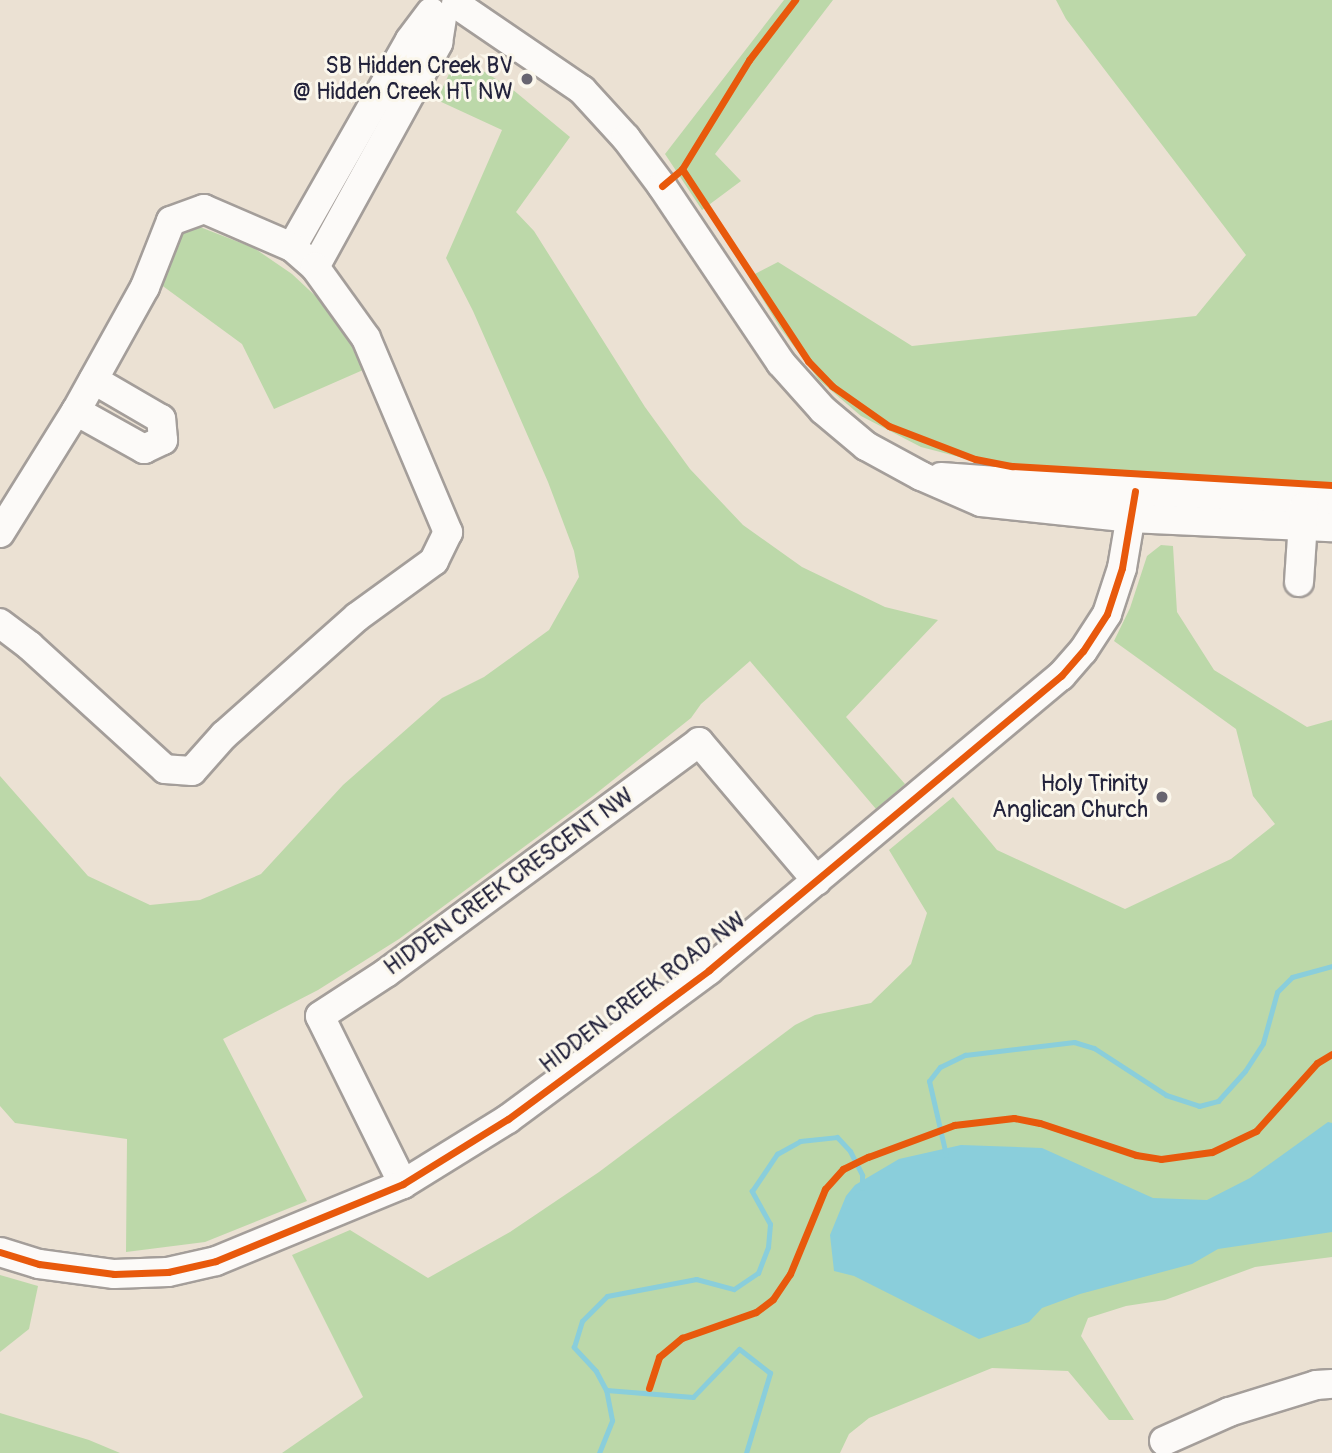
<!DOCTYPE html>
<style>
body{margin:0}
#map{position:relative;width:1332px;height:1453px;overflow:hidden;background:#ebe1d3;font-family:Pangolin,sans-serif}
div>[style]{position:absolute}
.green>*{inset:0;background:#bcd8a9}
.water>*{inset:0;background:#8acedb}
.stream>*{height:5px;margin:-2.5px;padding:0 2.5px;transform-origin:2.5px;border-radius:2.5px;background:#8acedb}
.roads{filter:drop-shadow(2px 0 #a49e9a) drop-shadow(-2px 0 #a49e9a) drop-shadow(0 2px #a49e9a) drop-shadow(0 -2px #a49e9a)}
.minor>*{height:28px;margin:-14px;padding:0 14px;transform-origin:14px;border-radius:14px;background:#fcfaf8}
.cycleway>*{height:7px;margin:-3.5px;padding:0 3.5px;transform-origin:3.5px;border-radius:3.5px;background:#e8590c}
.dots>*{width:19px;height:19px;translate:-50% -50%;box-sizing:border-box;border:4px solid #fbf7ec;border-radius:50%}
span{translate:-50% -50%;white-space:nowrap;text-align:center;line-height:1.15;-webkit-text-stroke:6px #fbf7ec;paint-order:stroke}
.poi-label{font-size:23px;color:#22223b}
.right{translate:-100% -50%;text-align:right}
.street-label{font-size:23px;color:#22223b}
</style>
<div id="map">
<div class="green">
<i style="clip-path:polygon(784px 0,833px 0,715px 154px,741px 181px,702px 210px,665px 154px)"></i>
<i style="clip-path:polygon(1056px 0,1332px 0,1332px 484px,1013px 471px,921px 447px,861px 416px,819px 380px,781px 329px,749px 277px,778px 262px,912px 346px,1196px 316px,1246px 255px,1066px 19px)"></i>
<i style="clip-path:polygon(464px 59px,512px 89px,570px 137px,516px 212px,534px 231px,645px 407px,690px 469px,743px 525px,802px 567px,885px 607px,938px 620px,846px 717px,905px 784px,876px 809px,750px 661px,701px 704px,691px 718px,593px 796px,399px 939px,318px 990px,223px 1039px,307px 1201px,205px 1242px,126px 1252px,127px 1139px,15px 1123px,0 1106px,0 776px,88px 876px,150px 905px,200px 900px,261px 874px,343px 785px,442px 698px,484px 677px,549px 630px,579px 577px,574px 551px,548px 482px,473px 311px,446px 258px,502px 130px,437px 100px,454px 63px)"></i>
<i style="clip-path:polygon(200px 227px,254px 248px,292px 274px,324px 304px,347px 337px,363px 370px,274px 409px,242px 344px,160px 284px,181px 233px)"></i>
<i style="clip-path:polygon(1161px 545px,1173px 546px,1177px 612px,1214px 670px,1307px 727px,1332px 720px,1332px 1257px,1255px 1267px,1165px 1300px,1126px 1306px,1088px 1318px,1081px 1336px,1134px 1420px,1109px 1420px,1068px 1371px,992px 1368px,869px 1418px,849px 1434px,840px 1453px,282px 1453px,363px 1397px,292px 1255px,350px 1230px,428px 1278px,510px 1232px,599px 1172px,795px 1025px,815px 1015px,871px 1003px,911px 964px,927px 913px,889px 850px,953px 797px,997px 850px,1125px 909px,1231px 859px,1275px 824px,1253px 796px,1236px 729px,1114px 641px,1130px 608px,1147px 556px)"></i>
<i style="clip-path:polygon(0 1275px,38px 1286px,29px 1329px,0 1352px)"></i>
<i style="clip-path:polygon(0 1413px,89px 1440px,120px 1453px,0 1453px)"></i>
</div>
<div class="water">
<i style="clip-path:polygon(1328px 1122px,1332px 1123px,1332px 1232px,1218px 1249px,1192px 1264px,1080px 1294px,1042px 1308px,1029px 1322px,979px 1339px,854px 1276px,834px 1271px,830px 1235px,846px 1196px,855px 1185px,899px 1159px,961px 1145px,1042px 1148px,1153px 1198px,1207px 1200px,1250px 1178px)"></i>
</div>
<div class="stream">
<i style="left:946px;top:1155px;width:76px;rotate:-102.9deg"></i>
<i style="left:929px;top:1081px;width:18px;rotate:-52deg"></i>
<i style="left:940px;top:1067px;width:28px;rotate:-26deg"></i>
<i style="left:965px;top:1055px;width:110px;rotate:-6.8deg"></i>
<i style="left:1074px;top:1042px;width:21px;rotate:17deg"></i>
<i style="left:1094px;top:1048px;width:86px;rotate:33.1deg"></i>
<i style="left:1166px;top:1095px;width:35px;rotate:18deg"></i>
<i style="left:1199px;top:1106px;width:20px;rotate:-15deg"></i>
<i style="left:1218px;top:1101px;width:40px;rotate:-48deg"></i>
<i style="left:1245px;top:1071px;width:33px;rotate:-57deg"></i>
<i style="left:1263px;top:1043px;width:53px;rotate:-74.6deg"></i>
<i style="left:1277px;top:992px;width:21px;rotate:-45deg"></i>
<i style="left:1292px;top:977px;width:41px;rotate:-15.4deg"></i>
<i style="left:599px;top:1453px;width:35px;rotate:-68deg"></i>
<i style="left:612px;top:1420px;width:31px;rotate:-101deg"></i>
<i style="left:746px;top:1453px;width:84px;rotate:-73.3deg"></i>
<i style="left:770px;top:1373px;width:39px;rotate:-142deg"></i>
<i style="left:739px;top:1349px;width:66px;rotate:133.8deg"></i>
<i style="left:693px;top:1397px;width:87px;rotate:-175.4deg"></i>
<i style="left:606px;top:1390px;width:21px;rotate:-118deg"></i>
<i style="left:596px;top:1371px;width:33px;rotate:-133deg"></i>
<i style="left:574px;top:1347px;width:27px;rotate:-73deg"></i>
<i style="left:582px;top:1321px;width:35px;rotate:-45deg"></i>
<i style="left:607px;top:1296px;width:91px;rotate:-10.8deg"></i>
<i style="left:696px;top:1279px;width:39px;rotate:15deg"></i>
<i style="left:734px;top:1289px;width:29px;rotate:-34deg"></i>
<i style="left:758px;top:1273px;width:28px;rotate:-69deg"></i>
<i style="left:768px;top:1247px;width:23px;rotate:-85deg"></i>
<i style="left:770px;top:1224px;width:38px;rotate:-119deg"></i>
<i style="left:752px;top:1191px;width:45px;rotate:-56deg"></i>
<i style="left:777px;top:1154px;width:26px;rotate:-29deg"></i>
<i style="left:800px;top:1141px;width:37px;rotate:-6deg"></i>
<i style="left:837px;top:1137px;width:19px;rotate:47deg"></i>
<i style="left:850px;top:1151px;width:27px;rotate:63deg"></i>
<i style="left:862px;top:1175px;width:13px;rotate:90deg"></i>
</div>
<div class="roads">
<div class="minor">
<i style="left:456px;top:4px;width:153px;rotate:34.3deg"></i>
<i style="left:582px;top:90px;width:65px;rotate:47.5deg"></i>
<i style="left:626px;top:138px;width:60px;rotate:53.1deg"></i>
<i style="left:662px;top:186px;width:213px;rotate:56.1deg"></i>
<i style="left:781px;top:363px;width:63px;rotate:48.2deg"></i>
<i style="left:823px;top:410px;width:56px;rotate:39.9deg"></i>
<i style="left:866px;top:446px;width:63px;rotate:28.6deg"></i>
<i style="left:921px;top:476px;width:65px;rotate:23.4deg"></i>
<i style="left:981px;top:502px;width:150px;rotate:6.1deg"></i>
<i style="left:1130px;top:518px;width:202px;rotate:2.6deg"></i>
<i style="left:292px;top:247px;width:238px;rotate:-60.3deg"></i>
<i style="left:410px;top:40px;width:35px;rotate:-53deg"></i>
<i style="left:315px;top:267px;width:256px;rotate:-61.2deg"></i>
<i style="left:438px;top:43px;width:25px;rotate:-81deg"></i>
<i style="left:76px;top:411px;width:78px;rotate:29.2deg"></i>
<i style="left:144px;top:449px;width:21px;rotate:-25deg"></i>
<i style="left:163px;top:440px;width:21px;rotate:-95deg"></i>
<i style="left:161px;top:419px;width:78px;rotate:-149.8deg"></i>
<i style="left:941px;top:477px;width:195px;rotate:4.1deg"></i>
<i style="left:1135px;top:491px;width:197px;rotate:2.6deg"></i>
<i style="left:0;top:533px;width:144px;rotate:-58.1deg"></i>
<i style="left:76px;top:411px;width:142px;rotate:-60.9deg"></i>
<i style="left:145px;top:287px;width:71px;rotate:-68.5deg"></i>
<i style="left:171px;top:221px;width:35px;rotate:-20deg"></i>
<i style="left:204px;top:209px;width:96px;rotate:23.4deg"></i>
<i style="left:292px;top:247px;width:30px;rotate:41deg"></i>
<i style="left:315px;top:267px;width:87px;rotate:54.3deg"></i>
<i style="left:366px;top:338px;width:211px;rotate:67.1deg"></i>
<i style="left:448px;top:532px;width:32px;rotate:116deg"></i>
<i style="left:434px;top:561px;width:95px;rotate:144deg"></i>
<i style="left:357px;top:617px;width:178px;rotate:138.4deg"></i>
<i style="left:224px;top:735px;width:48px;rotate:131.6deg"></i>
<i style="left:192px;top:771px;width:27px;rotate:-176deg"></i>
<i style="left:165px;top:769px;width:183px;rotate:-137.7deg"></i>
<i style="left:30px;top:646px;width:38px;rotate:-143deg"></i>
<i style="left:1299px;top:582px;width:75px;rotate:-86.2deg"></i>
<i style="left:403px;top:1184px;width:187px;rotate:-116.3deg"></i>
<i style="left:320px;top:1016px;width:79px;rotate:-33.1deg"></i>
<i style="left:386px;top:973px;width:389px;rotate:-36.4deg"></i>
<i style="left:699px;top:742px;width:182px;rotate:49.7deg"></i>
<i style="left:0;top:1252px;width:41px;rotate:17.1deg"></i>
<i style="left:39px;top:1264px;width:76px;rotate:7.6deg"></i>
<i style="left:114px;top:1274px;width:54px;rotate:-2.1deg"></i>
<i style="left:168px;top:1272px;width:49px;rotate:-12.9deg"></i>
<i style="left:216px;top:1261px;width:202px;rotate:-22.4deg"></i>
<i style="left:403px;top:1184px;width:123px;rotate:-31.8deg"></i>
<i style="left:508px;top:1119px;width:250px;rotate:-36.5deg"></i>
<i style="left:709px;top:970px;width:459px;rotate:-39.9deg"></i>
<i style="left:1061px;top:676px;width:33px;rotate:-49deg"></i>
<i style="left:1083px;top:651px;width:44px;rotate:-57deg"></i>
<i style="left:1107px;top:614px;width:48px;rotate:-71.9deg"></i>
<i style="left:1122px;top:568px;width:78px;rotate:-80.4deg"></i>
<i style="left:1164px;top:1441px;width:71px;rotate:-24deg"></i>
<i style="left:1229px;top:1412px;width:91px;rotate:-17.2deg"></i>
<i style="left:1316px;top:1385px;width:16px;rotate:-4deg"></i>
</div>
</div>
<div class="cycleway">
<i style="left:682px;top:169px;width:230px;rotate:56.7deg"></i>
<i style="left:808px;top:361px;width:35px;rotate:46deg"></i>
<i style="left:832px;top:386px;width:70px;rotate:35.1deg"></i>
<i style="left:889px;top:426px;width:92px;rotate:21deg"></i>
<i style="left:975px;top:459px;width:38px;rotate:11deg"></i>
<i style="left:1012px;top:466px;width:321px;rotate:3.4deg"></i>
<i style="left:662px;top:186px;width:26px;rotate:-40deg"></i>
<i style="left:682px;top:169px;width:128px;rotate:-58.4deg"></i>
<i style="left:749px;top:60px;width:76px;rotate:-52.5deg"></i>
<i style="left:0;top:1252px;width:41px;rotate:17.1deg"></i>
<i style="left:39px;top:1264px;width:76px;rotate:7.6deg"></i>
<i style="left:114px;top:1274px;width:54px;rotate:-2.1deg"></i>
<i style="left:168px;top:1272px;width:49px;rotate:-12.9deg"></i>
<i style="left:216px;top:1261px;width:202px;rotate:-22.4deg"></i>
<i style="left:403px;top:1184px;width:123px;rotate:-31.8deg"></i>
<i style="left:508px;top:1119px;width:250px;rotate:-36.5deg"></i>
<i style="left:709px;top:970px;width:459px;rotate:-39.9deg"></i>
<i style="left:1061px;top:676px;width:33px;rotate:-49deg"></i>
<i style="left:1083px;top:651px;width:44px;rotate:-57deg"></i>
<i style="left:1107px;top:614px;width:48px;rotate:-71.9deg"></i>
<i style="left:1122px;top:568px;width:78px;rotate:-80.4deg"></i>
<i style="left:649px;top:1388px;width:33px;rotate:-72deg"></i>
<i style="left:659px;top:1357px;width:30px;rotate:-40deg"></i>
<i style="left:682px;top:1338px;width:78px;rotate:-19.4deg"></i>
<i style="left:756px;top:1312px;width:21px;rotate:-37deg"></i>
<i style="left:773px;top:1299px;width:30px;rotate:-56deg"></i>
<i style="left:790px;top:1274px;width:92px;rotate:-67.6deg"></i>
<i style="left:825px;top:1189px;width:27px;rotate:-48deg"></i>
<i style="left:843px;top:1169px;width:28px;rotate:-26deg"></i>
<i style="left:868px;top:1157px;width:92px;rotate:-20.4deg"></i>
<i style="left:954px;top:1125px;width:60px;rotate:-6.7deg"></i>
<i style="left:1014px;top:1118px;width:26px;rotate:11deg"></i>
<i style="left:1040px;top:1123px;width:101px;rotate:18.4deg"></i>
<i style="left:1136px;top:1155px;width:25px;rotate:9deg"></i>
<i style="left:1161px;top:1159px;width:51px;rotate:-7.8deg"></i>
<i style="left:1212px;top:1152px;width:49px;rotate:-25.5deg"></i>
<i style="left:1256px;top:1131px;width:91px;rotate:-48.1deg"></i>
<i style="left:1317px;top:1063px;width:17px;rotate:-31deg"></i>
</div>
<div class="dots">
<i style="left:527px;top:79px;background:#686570"></i>
<i style="left:1162px;top:797px;background:#686570"></i>
</div>
<div class="poi-label">
<span class="right" style="left:513px;top:79px">SB Hidden Creek BV<br>@ Hidden Creek HT NW</span>
<span class="right" style="left:1148px;top:797px">Holy Trinity<br>Anglican Church</span>
</div>
<div class="street-label">
<span style="left:509px;top:882px;rotate:-36deg">HIDDEN CREEK CRESCENT NW</span>
<span style="left:643px;top:993px;rotate:-37deg">HIDDEN CREEK ROAD NW</span>
</div>
</div>
